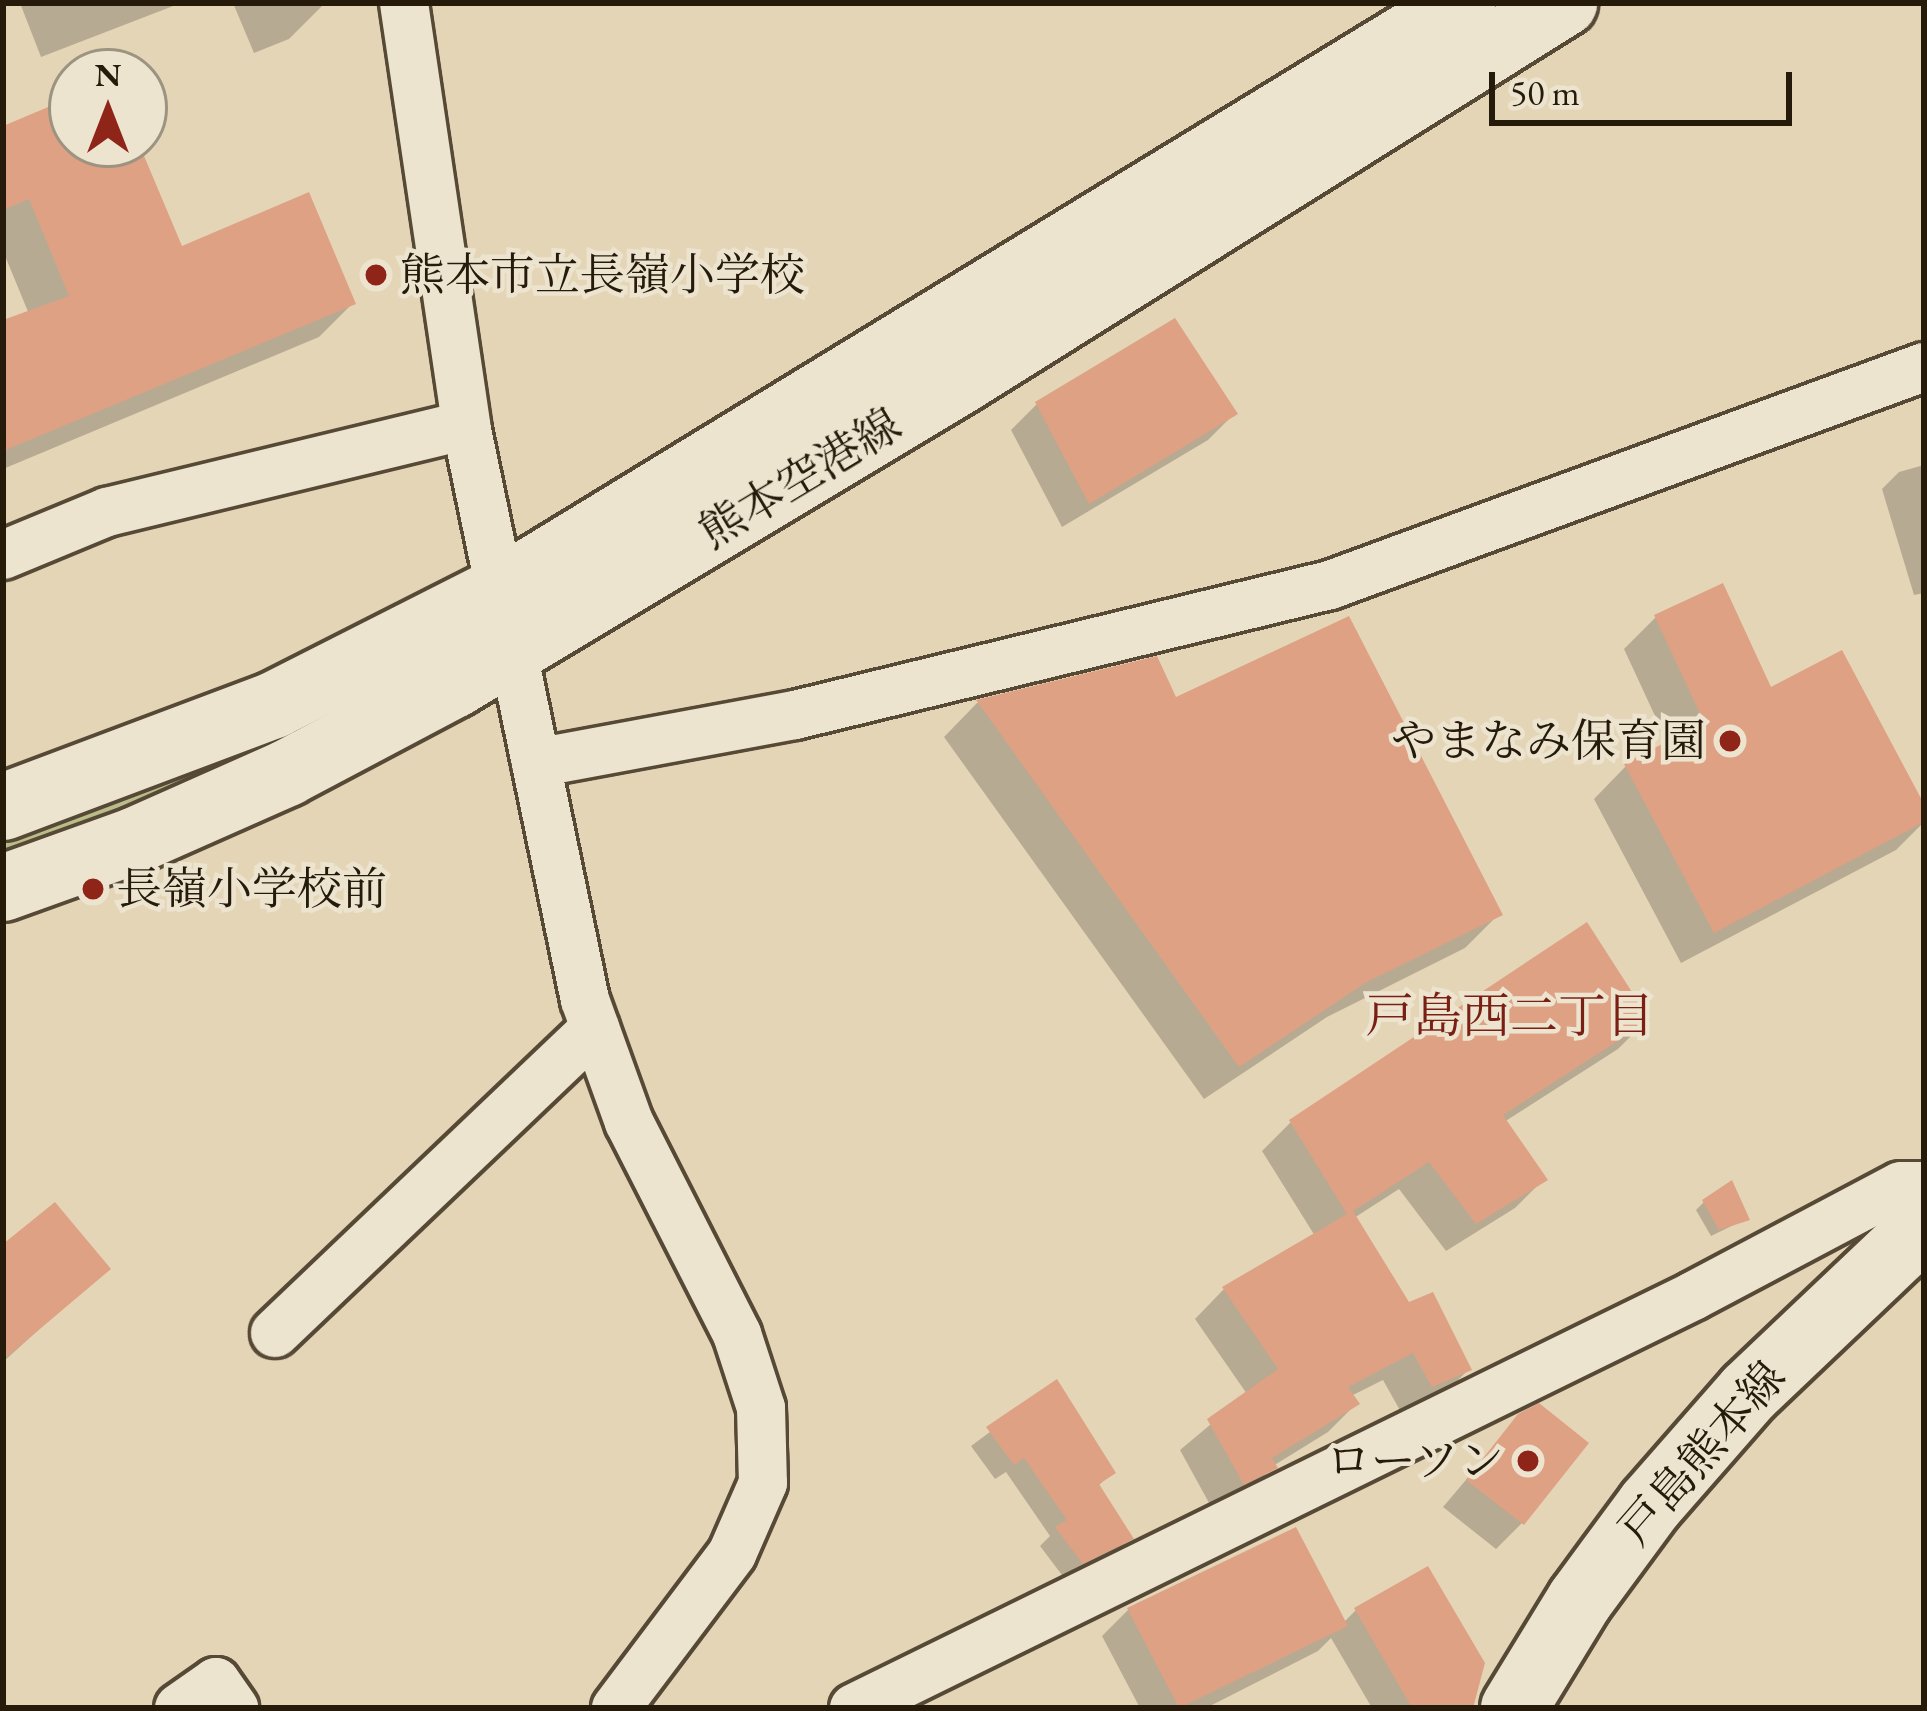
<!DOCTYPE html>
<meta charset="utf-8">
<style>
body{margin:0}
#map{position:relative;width:1927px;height:1711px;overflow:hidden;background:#e4d5b7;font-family:"EB Garamond","Noto Serif JP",serif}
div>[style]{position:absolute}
.green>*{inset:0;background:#babc8a}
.shadow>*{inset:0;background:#0003}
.building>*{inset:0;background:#dea184}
.roads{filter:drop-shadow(3px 0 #564936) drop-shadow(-3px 0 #564936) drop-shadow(0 3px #564936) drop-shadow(0 -3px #564936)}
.street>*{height:48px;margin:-24px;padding:0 24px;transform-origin:24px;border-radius:24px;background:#ede4d0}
.secondary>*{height:66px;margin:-33px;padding:0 33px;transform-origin:33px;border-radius:33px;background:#ede4d0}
.dots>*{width:33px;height:33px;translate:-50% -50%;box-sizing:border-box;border:6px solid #ede4d0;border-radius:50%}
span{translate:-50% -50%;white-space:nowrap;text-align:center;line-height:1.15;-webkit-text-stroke:9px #ede4d0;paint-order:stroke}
.poi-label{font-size:45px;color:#261a0b}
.left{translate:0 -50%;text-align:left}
.right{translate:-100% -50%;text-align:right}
.street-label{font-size:45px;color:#261a0b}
.neighbourhood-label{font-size:48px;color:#7a1f14}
.frame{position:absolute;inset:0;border:6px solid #261a0b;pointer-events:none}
.north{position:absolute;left:48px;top:48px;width:120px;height:120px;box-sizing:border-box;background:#ede4d0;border:3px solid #9d9381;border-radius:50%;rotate:0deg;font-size:33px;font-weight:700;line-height:48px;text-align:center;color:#261a0b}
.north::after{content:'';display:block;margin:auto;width:42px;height:54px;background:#8f2418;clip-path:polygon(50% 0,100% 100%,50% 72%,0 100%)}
.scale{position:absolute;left:1489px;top:72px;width:303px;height:54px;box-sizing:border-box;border:6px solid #261a0b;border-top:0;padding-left:15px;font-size:36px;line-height:42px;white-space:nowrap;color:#261a0b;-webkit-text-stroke:9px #ede4d0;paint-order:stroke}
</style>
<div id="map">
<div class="green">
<i style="clip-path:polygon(385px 694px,286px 747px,3px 858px,3px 835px,280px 739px)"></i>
</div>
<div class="shadow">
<i style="clip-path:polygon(20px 3px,181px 3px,41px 57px)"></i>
<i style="clip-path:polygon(233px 3px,323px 3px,323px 5px,289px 39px,254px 53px)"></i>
<i style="clip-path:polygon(72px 100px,72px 144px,136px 144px,180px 249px,353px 303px,319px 337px,3px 469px,3px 323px,29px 314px,3px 251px,3px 129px)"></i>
<i style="clip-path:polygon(1037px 404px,1234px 414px,1208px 440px,1062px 527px,1011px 430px)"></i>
<i style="clip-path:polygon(1924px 465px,1924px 593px,1914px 595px,1882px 489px,1899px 472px)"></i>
<i style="clip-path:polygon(1656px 617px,1770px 691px,1924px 810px,1924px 822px,1896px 850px,1681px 963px,1594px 799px,1626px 766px,1668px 744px,1624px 649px)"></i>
<i style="clip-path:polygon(1156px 660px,1174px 701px,1499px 914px,1465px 948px,1327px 1017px,1204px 1099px,944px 737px,977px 703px)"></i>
<i style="clip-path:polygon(1647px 1020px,1618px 1049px,1504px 1122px,1544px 1179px,1515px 1208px,1446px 1251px,1399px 1189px,1354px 1218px,1407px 1306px,1469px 1369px,1440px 1398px,1402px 1414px,1383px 1380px,1351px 1396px,1357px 1403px,1328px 1432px,1273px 1466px,1245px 1497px,1214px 1512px,1180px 1450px,1247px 1394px,1195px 1319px,1223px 1290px,1315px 1236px,1262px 1151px,1291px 1122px)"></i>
<i style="clip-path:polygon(1704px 1202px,1746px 1219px,1711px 1236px,1696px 1210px)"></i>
<i style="clip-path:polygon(3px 1247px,107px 1268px,3px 1362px)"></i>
<i style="clip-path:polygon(1056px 1383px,1113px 1472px,1097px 1487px,1130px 1538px,1113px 1555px,1065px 1579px,1040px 1546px,1050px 1536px,1006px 1472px,995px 1479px,971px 1446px)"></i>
<i style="clip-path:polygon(1520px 1416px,1522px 1523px,1496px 1549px,1443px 1507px)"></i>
<i style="clip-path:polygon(1128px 1610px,1343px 1623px,1356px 1610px,1470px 1708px,1372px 1708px,1331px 1638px,1318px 1651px,1206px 1708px,1140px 1708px,1102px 1636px)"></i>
</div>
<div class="building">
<i style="clip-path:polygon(72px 97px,72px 144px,139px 144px,182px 246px,309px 192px,356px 304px,3px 451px,3px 320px,69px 296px,29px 199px,3px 210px,3px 126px)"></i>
<i style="clip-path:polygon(1175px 318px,1238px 414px,1089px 504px,1035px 402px)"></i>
<i style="clip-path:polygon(1723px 583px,1771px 687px,1842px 650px,1924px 804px,1924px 822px,1714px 933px,1624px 764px,1704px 722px,1654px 615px)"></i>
<i style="clip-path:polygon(1349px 616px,1503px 915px,1365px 983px,1239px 1067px,976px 700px,1157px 656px,1176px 697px)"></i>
<i style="clip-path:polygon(1587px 922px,1650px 1020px,1503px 1115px,1548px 1180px,1476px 1224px,1429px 1162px,1353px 1211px,1409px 1302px,1433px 1292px,1472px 1370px,1432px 1387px,1413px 1353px,1348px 1387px,1360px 1404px,1272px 1458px,1278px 1468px,1244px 1485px,1207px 1419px,1278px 1369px,1222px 1287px,1347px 1214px,1289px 1120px)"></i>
<i style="clip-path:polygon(1732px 1180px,1750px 1220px,1719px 1230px,1702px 1200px)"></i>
<i style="clip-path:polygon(55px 1202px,111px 1269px,3px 1360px,3px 1244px)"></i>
<i style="clip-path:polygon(1057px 1379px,1116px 1473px,1099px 1484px,1134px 1539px,1083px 1564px,1055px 1527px,1067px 1520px,1024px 1458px,1014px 1465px,986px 1427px)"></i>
<i style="clip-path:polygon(1539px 1403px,1589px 1443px,1524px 1525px,1466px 1480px,1518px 1414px)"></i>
<i style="clip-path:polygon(1296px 1527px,1348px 1626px,1179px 1708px,1127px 1608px)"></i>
<i style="clip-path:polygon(1428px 1566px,1485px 1663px,1473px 1708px,1412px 1708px,1354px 1608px)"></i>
</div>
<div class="roads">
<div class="street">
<i style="left:404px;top:3px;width:427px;rotate:81.6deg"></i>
<i style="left:466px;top:425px;width:587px;rotate:78.31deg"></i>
<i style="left:585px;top:1000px;width:130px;rotate:70.2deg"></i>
<i style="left:629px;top:1122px;width:238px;rotate:63deg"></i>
<i style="left:737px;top:1334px;width:78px;rotate:72deg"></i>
<i style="left:761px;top:1408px;width:75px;rotate:88.5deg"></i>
<i style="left:763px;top:1483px;width:77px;rotate:113.6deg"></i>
<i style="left:732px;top:1554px;width:193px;rotate:127deg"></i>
<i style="left:3px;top:555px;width:113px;rotate:-22.5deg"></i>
<i style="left:107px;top:512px;width:369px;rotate:-13.6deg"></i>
<i style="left:536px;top:763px;width:263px;rotate:-10.5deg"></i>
<i style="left:795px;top:715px;width:551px;rotate:-13.66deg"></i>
<i style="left:1330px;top:585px;width:633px;rotate:-20.15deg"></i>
<i style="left:275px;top:1333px;width:442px;rotate:-43.6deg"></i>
<i style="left:179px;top:1708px;width:45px;rotate:-35.1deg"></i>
<i style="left:216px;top:1682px;width:32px;rotate:55deg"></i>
<i style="left:854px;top:1708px;width:935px;rotate:-26.15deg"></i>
<i style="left:1693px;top:1296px;width:235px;rotate:-27.9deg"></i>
<i style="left:1901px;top:1186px;width:23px"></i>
</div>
<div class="secondary">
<i style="left:3px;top:807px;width:290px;rotate:-20.6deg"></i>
<i style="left:274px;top:705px;width:252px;rotate:-26.9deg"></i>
<i style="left:499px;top:591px;width:1129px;rotate:-31.38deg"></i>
<i style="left:3px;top:888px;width:141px;rotate:-19.8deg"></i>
<i style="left:136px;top:840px;width:165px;rotate:-23.9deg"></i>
<i style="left:287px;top:773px;width:190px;rotate:-27.9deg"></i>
<i style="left:455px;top:684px;width:589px;rotate:-30.96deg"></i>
<i style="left:960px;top:381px;width:713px;rotate:-32.04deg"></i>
<i style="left:1514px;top:1708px;width:127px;rotate:-58.6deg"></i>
<i style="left:1580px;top:1600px;width:118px;rotate:-53.6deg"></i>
<i style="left:1650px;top:1505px;width:150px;rotate:-48.8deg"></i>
<i style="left:1749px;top:1392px;width:241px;rotate:-43.5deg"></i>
</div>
</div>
<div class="dots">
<i style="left:376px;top:275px;background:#8f2418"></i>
<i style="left:1730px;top:741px;background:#8f2418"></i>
<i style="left:93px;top:889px;background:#8f2418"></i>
<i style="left:1528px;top:1461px;background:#8f2418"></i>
</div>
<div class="poi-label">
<span class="left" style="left:400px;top:275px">熊本市立長嶺小学校</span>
<span class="right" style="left:1706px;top:741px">やまなみ保育園</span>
<span class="left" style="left:117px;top:889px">長嶺小学校前</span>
<span class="right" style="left:1504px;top:1461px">ローソン</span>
</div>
<div class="street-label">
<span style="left:800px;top:478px;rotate:-31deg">熊本空港線</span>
<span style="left:1702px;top:1453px;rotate:-49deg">戸島熊本線</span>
</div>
<div class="neighbourhood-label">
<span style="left:1510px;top:1016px">戸島西二丁目</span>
</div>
<div class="frame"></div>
<div class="north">N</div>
<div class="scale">50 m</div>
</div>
